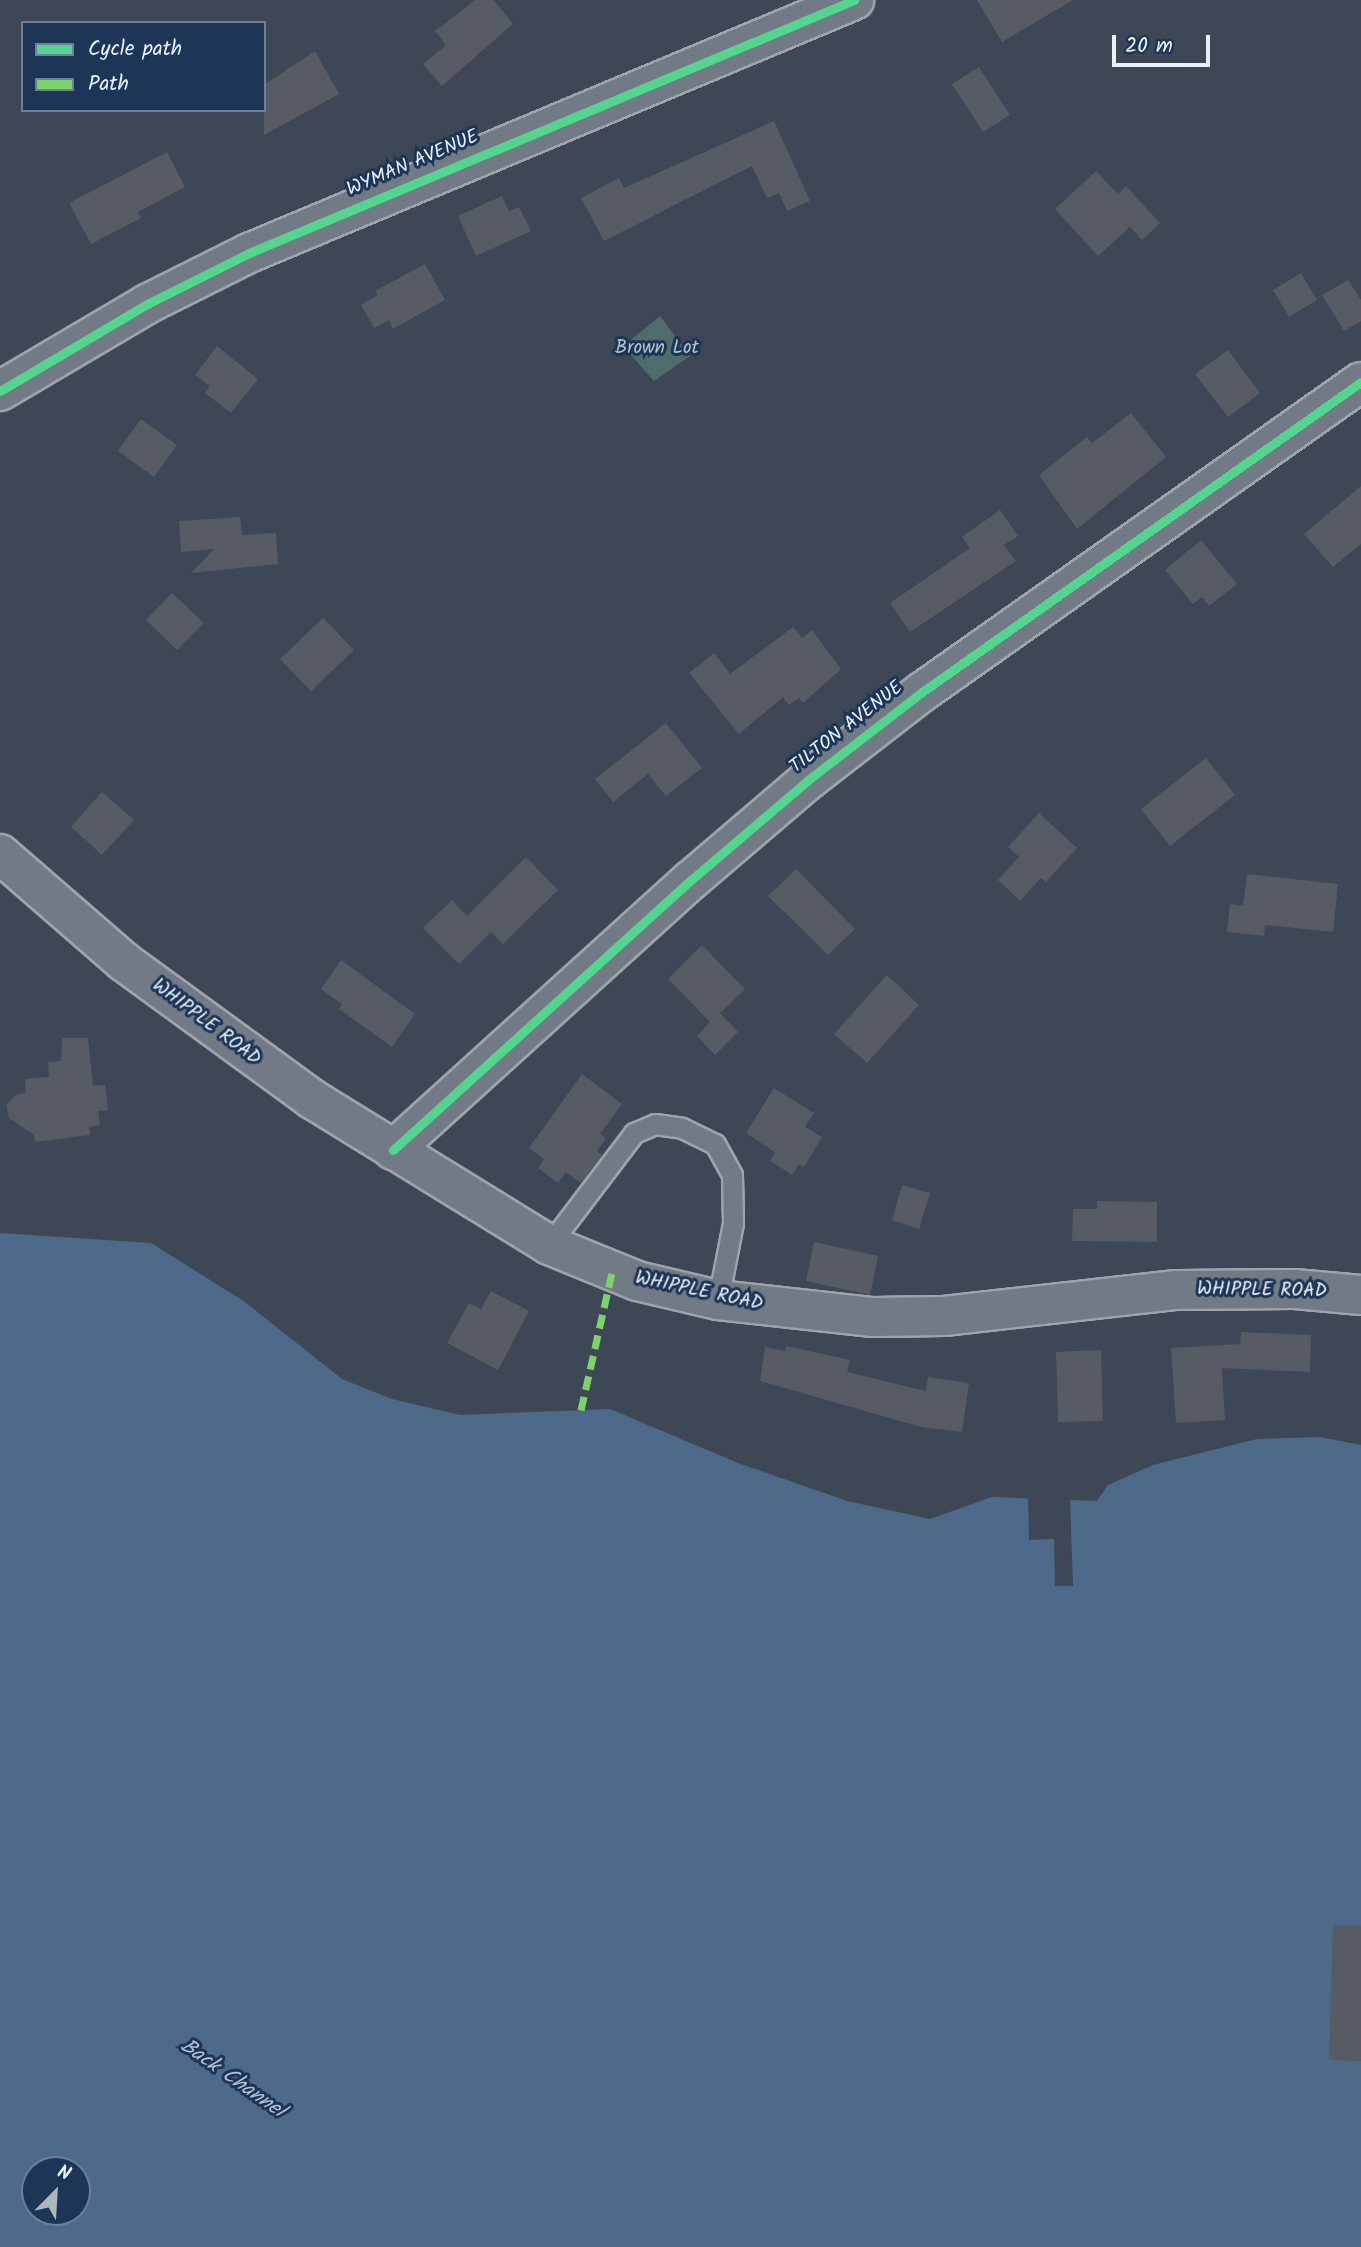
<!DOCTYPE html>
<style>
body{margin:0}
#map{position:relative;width:1361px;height:2247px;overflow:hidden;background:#3e4755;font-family:Kalam,sans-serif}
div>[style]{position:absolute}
.green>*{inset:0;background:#4f6b6c}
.water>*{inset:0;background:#4d6a8a}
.pier>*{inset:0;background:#3e4755}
.building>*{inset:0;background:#575b63}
.roads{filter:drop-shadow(2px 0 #9ea4ac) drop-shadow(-2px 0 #9ea4ac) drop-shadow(0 2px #9ea4ac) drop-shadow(0 -2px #9ea4ac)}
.service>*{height:19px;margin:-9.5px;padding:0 9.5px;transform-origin:9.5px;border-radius:9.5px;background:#727a85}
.minor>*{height:38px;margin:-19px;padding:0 19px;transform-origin:19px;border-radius:19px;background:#727a85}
.secondary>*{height:38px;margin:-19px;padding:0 19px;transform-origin:19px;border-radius:19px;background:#727a85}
.quiet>*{height:7px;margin-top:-3.5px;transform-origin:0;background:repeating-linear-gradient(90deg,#7cd36c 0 14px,transparent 0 21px)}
.cycleway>*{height:9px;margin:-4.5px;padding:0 4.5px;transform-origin:4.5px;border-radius:4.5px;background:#53d58f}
span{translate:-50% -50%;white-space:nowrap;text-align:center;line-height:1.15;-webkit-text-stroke:6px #1d3557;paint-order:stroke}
.street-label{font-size:19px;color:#e8f1f8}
.park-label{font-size:19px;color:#b4c4c8}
.water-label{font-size:21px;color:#b2c3d3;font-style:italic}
.legend{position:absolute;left:21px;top:21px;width:245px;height:91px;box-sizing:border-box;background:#1d3557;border:2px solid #6e8097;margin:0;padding:9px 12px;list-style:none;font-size:21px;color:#e8f1f8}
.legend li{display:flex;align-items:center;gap:14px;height:35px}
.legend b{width:35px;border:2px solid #6e8097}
.north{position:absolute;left:21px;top:2156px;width:70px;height:70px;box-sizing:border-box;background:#1d3557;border:2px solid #6e8097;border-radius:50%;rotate:24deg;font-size:19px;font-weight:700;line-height:28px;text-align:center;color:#e8f1f8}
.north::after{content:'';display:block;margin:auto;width:24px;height:32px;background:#acb6bf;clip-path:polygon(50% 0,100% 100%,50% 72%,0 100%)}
.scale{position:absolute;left:1112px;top:35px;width:98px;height:32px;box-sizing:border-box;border:4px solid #e8f1f8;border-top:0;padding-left:9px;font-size:21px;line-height:24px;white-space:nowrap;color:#e8f1f8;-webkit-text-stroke:5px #1d3557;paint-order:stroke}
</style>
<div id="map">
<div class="green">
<i style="clip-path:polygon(660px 316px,690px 356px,654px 381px,623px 346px)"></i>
</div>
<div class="water">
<i style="clip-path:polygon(evenodd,0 1233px,151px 1243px,245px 1302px,342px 1379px,392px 1399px,460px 1415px,610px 1409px,738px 1463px,847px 1501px,930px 1519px,992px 1497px,1097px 1501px,1108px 1485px,1153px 1465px,1257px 1439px,1320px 1437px,1361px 1445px,1361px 2247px,0 2247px,0 1233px,35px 2170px,77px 2170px,77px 2212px,35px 2212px,35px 2170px)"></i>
</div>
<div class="pier">
<i style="clip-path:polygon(1028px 1497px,1082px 1497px,1070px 1498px,1073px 1586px,1055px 1586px,1054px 1539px,1029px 1540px)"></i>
</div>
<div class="building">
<i style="clip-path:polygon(475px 0,494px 0,513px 24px,442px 86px,423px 64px,446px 45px,435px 31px)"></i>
<i style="clip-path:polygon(977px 0,1073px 0,1002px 42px)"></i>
<i style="clip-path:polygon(315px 51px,339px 94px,264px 135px,264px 85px)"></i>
<i style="clip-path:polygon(979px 67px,1010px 115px,983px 132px,952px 84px)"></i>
<i style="clip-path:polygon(774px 121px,810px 201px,787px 211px,779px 193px,767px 198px,752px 166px,604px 241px,581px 198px,619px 178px,624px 188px)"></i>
<i style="clip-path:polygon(167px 152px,185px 187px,138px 212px,141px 218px,91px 244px,69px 203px)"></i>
<i style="clip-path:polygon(1096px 171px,1118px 194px,1126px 186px,1160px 223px,1142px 240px,1130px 227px,1098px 256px,1055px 209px)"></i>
<i style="clip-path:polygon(502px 196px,509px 211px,519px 207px,531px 231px,476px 256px,458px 216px)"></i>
<i style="clip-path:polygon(425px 264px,445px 300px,393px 329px,389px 320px,374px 328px,361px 305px,378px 295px,375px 291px)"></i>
<i style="clip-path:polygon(1301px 273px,1317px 300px,1289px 317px,1273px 290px)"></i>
<i style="clip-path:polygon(1348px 280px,1361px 300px,1361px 321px,1344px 331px,1322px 295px)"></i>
<i style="clip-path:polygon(217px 346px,258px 379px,231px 413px,205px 393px,210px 386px,195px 375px)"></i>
<i style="clip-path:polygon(1228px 350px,1260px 393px,1228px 417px,1195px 374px)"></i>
<i style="clip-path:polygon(1131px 413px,1166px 457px,1077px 529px,1039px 475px,1087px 437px,1092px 443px)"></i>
<i style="clip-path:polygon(141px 419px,177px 445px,154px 477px,118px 451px)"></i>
<i style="clip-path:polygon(1361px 486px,1361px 544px,1333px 567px,1304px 534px)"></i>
<i style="clip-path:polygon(1000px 510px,1018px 536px,1004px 545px,1016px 561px,910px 632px,890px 603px,970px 548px,962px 537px)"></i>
<i style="clip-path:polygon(240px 517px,242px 535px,276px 533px,278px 564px,191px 573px,214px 549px,181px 552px,179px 521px)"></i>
<i style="clip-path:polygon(1201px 540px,1237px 584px,1209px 606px,1202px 597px,1193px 604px,1165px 570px)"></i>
<i style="clip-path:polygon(172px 593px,204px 623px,177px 650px,146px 620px)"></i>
<i style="clip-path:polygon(323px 618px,354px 650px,311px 691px,280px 659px)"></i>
<i style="clip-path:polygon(793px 627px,802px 638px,812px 630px,841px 669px,803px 703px,799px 698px,789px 705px,783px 697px,739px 734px,689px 673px,714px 653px,730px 674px)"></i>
<i style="clip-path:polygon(666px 723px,702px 768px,666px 796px,648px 774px,613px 802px,595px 779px)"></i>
<i style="clip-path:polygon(1206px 758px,1235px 795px,1170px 846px,1141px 809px)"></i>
<i style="clip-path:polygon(102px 792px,134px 820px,102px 855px,71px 827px)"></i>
<i style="clip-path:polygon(1039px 813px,1077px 848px,1046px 882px,1041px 878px,1020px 901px,998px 880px,1019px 857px,1008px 847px)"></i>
<i style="clip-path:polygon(526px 857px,558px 890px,503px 944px,491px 932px,459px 964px,423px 928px,452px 900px,467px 916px)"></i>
<i style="clip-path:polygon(796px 869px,855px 929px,828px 955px,768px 896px)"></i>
<i style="clip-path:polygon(1247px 874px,1338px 884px,1333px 932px,1265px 925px,1264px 936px,1227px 932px,1230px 904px,1243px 906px)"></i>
<i style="clip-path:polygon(702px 945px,745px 989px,720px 1013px,738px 1032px,715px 1055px,697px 1036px,710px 1022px,668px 979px)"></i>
<i style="clip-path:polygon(341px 960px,415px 1014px,392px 1047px,339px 1009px,342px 1004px,321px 989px)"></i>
<i style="clip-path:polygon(887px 975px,919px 1005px,867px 1063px,834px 1034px)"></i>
<i style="clip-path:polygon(62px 1038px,88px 1038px,93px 1086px,105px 1085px,108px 1110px,98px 1111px,100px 1125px,89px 1127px,90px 1135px,35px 1142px,34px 1135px,9px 1118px,6px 1105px,17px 1094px,26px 1093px,25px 1079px,49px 1077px,48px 1062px,61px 1061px)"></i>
<i style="clip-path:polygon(582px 1074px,622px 1104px,600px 1134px,606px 1139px,597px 1151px,602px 1155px,581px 1183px,566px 1172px,558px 1183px,538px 1168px,544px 1159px,529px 1148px)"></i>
<i style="clip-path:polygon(774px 1088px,814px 1113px,805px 1127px,822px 1137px,804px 1167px,799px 1164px,792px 1175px,770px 1161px,775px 1152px,746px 1133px)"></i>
<i style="clip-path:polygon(902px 1185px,930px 1193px,919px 1229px,892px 1220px)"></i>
<i style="clip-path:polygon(1097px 1201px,1157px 1202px,1157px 1242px,1072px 1241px,1073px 1209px,1097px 1209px)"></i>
<i style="clip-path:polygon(814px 1242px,878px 1256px,870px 1295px,806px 1281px)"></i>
<i style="clip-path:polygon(491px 1291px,529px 1311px,498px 1370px,447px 1343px,469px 1303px,481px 1309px)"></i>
<i style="clip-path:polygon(1241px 1332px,1311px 1335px,1310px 1372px,1222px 1368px,1225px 1420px,1176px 1423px,1171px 1348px,1240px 1344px)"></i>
<i style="clip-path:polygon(786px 1346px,850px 1360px,847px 1372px,926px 1391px,928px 1377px,969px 1383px,962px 1432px,921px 1427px,760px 1381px,765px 1347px,785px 1351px)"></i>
<i style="clip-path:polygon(1101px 1350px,1103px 1421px,1058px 1422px,1056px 1352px)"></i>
<i style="clip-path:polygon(1333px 1925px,1361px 1926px,1361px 2061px,1329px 2060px)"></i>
</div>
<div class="roads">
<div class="service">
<i style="left:549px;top:1245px;width:141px;rotate:-52.8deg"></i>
<i style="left:634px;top:1133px;width:23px;rotate:-23deg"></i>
<i style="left:655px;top:1124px;width:27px;rotate:8deg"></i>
<i style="left:682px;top:1128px;width:37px;rotate:26deg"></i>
<i style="left:715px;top:1144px;width:35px;rotate:61deg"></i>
<i style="left:732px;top:1175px;width:48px;rotate:88.8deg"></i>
<i style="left:733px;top:1223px;width:78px;rotate:101deg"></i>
</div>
<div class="minor">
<i style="left:0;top:391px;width:171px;rotate:-30.6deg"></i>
<i style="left:147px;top:304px;width:114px;rotate:-26.6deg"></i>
<i style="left:249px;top:253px;width:656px;rotate:-22.69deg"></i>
<i style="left:393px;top:1150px;width:402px;rotate:-42.2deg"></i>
<i style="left:691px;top:880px;width:154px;rotate:-40.5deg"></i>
<i style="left:808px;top:780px;width:144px;rotate:-37.7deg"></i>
<i style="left:922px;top:692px;width:537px;rotate:-35.23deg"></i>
</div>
<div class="secondary">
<i style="left:0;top:854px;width:163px;rotate:41deg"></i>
<i style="left:123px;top:961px;width:234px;rotate:36.1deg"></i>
<i style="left:312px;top:1099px;width:278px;rotate:31.6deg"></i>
<i style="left:549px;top:1245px;width:95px;rotate:22.2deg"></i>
<i style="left:637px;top:1281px;width:83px;rotate:13.2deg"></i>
<i style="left:718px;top:1300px;width:156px;rotate:6.3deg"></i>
<i style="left:873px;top:1317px;width:71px;rotate:-0.8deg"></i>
<i style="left:944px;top:1316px;width:234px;rotate:-6.4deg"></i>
<i style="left:1177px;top:1290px;width:118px;rotate:-0.5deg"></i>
<i style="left:1295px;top:1289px;width:66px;rotate:5.2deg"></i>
</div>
</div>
<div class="quiet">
<i style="left:581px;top:1410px;width:141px;rotate:-77.3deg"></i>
</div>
<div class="cycleway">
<i style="left:0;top:391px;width:171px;rotate:-30.6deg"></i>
<i style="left:147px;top:304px;width:114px;rotate:-26.6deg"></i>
<i style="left:249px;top:253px;width:656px;rotate:-22.69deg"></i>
<i style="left:393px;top:1150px;width:402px;rotate:-42.2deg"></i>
<i style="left:691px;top:880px;width:154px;rotate:-40.5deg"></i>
<i style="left:808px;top:780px;width:144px;rotate:-37.7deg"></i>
<i style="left:922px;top:692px;width:537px;rotate:-35.23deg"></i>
</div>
<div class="street-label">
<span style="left:413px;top:164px;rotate:-23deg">WYMAN AVENUE</span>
<span style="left:847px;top:728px;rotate:-38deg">TILTON AVENUE</span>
<span style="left:206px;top:1023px;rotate:37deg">WHIPPLE ROAD</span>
<span style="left:1262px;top:1291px;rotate:1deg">WHIPPLE ROAD</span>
<span style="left:699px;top:1292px;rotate:12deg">WHIPPLE ROAD</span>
</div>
<div class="park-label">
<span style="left:657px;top:349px">Brown Lot</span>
</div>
<div class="water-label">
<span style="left:232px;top:2079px;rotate:35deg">Back Channel</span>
</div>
<ul class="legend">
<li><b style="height:9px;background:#53d58f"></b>Cycle path</li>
<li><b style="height:9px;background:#7cd36c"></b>Path</li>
</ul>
<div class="north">N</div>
<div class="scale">20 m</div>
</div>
